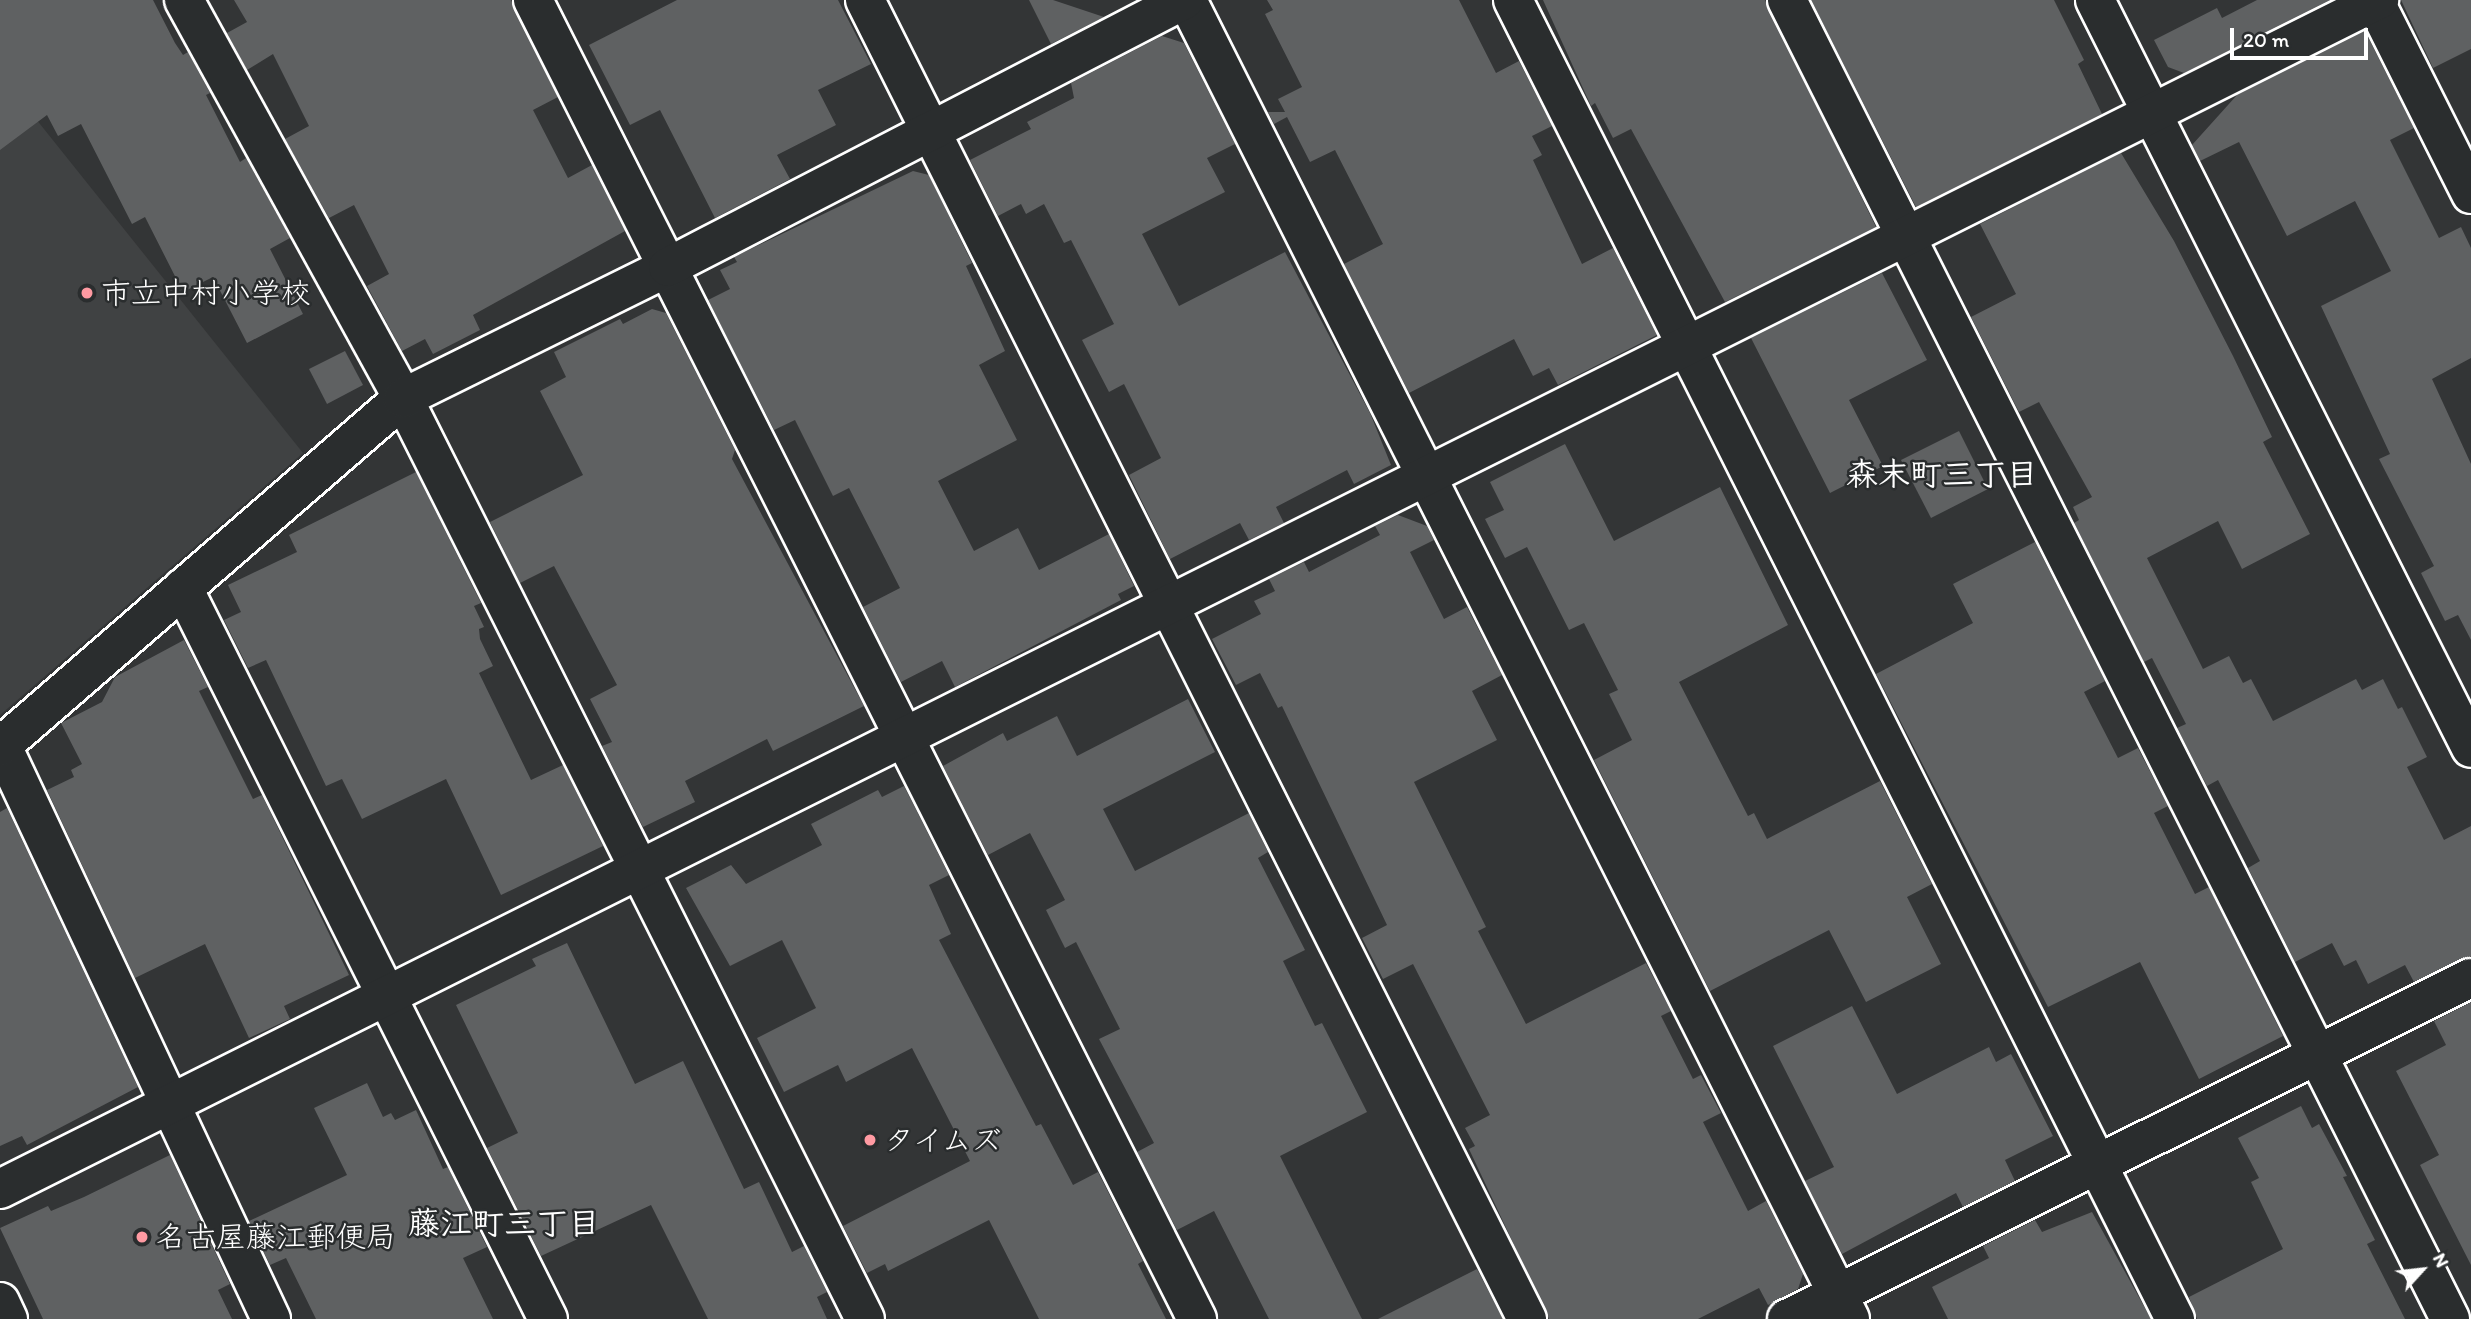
<!DOCTYPE html>
<meta charset="utf-8">
<style>
body{margin:0}
#map{position:relative;width:2471px;height:1319px;overflow:hidden;background:#333536;font-family:Itim,"Klee One",sans-serif}
div>[style]{position:absolute}
.built>*{inset:0;background:#404243}
.building>*{inset:0;background:#5f6162}
.roads{filter:drop-shadow(2px 0 #fff) drop-shadow(-2px 0 #fff) drop-shadow(0 2px #fff) drop-shadow(0 -2px #fff)}
.street>*{height:38px;margin:-19px;padding:0 19px;transform-origin:19px;border-radius:19px;background:#2a2d2e}
.dots>*{width:19px;height:19px;translate:-50% -50%;box-sizing:border-box;border:4px solid #2a2d2e;border-radius:50%}
span{translate:-50% -50%;white-space:nowrap;text-align:center;line-height:1.15;-webkit-text-stroke:5px #2a2d2e;paint-order:stroke}
.poi-label{font-size:30px;color:#fff}
.left{translate:0 -50%;text-align:left}
.neighbourhood-label{font-size:32px;color:#fff;font-weight:700}
.north{position:absolute;left:2387px;top:1235px;width:70px;height:70px;-webkit-text-stroke:5px #2a2d2e;paint-order:stroke;rotate:63deg;font-size:19px;font-weight:700;line-height:28px;text-align:center;color:#fff}
.north::after{content:'';display:block;margin:auto;width:24px;height:32px;background:#fff;clip-path:polygon(50% 0,100% 100%,50% 72%,0 100%)}
.scale{position:absolute;left:2230px;top:28px;width:138px;height:32px;box-sizing:border-box;border:4px solid #fff;border-top:0;padding-left:9px;font-size:21px;line-height:24px;white-space:nowrap;color:#fff;-webkit-text-stroke:5px #2a2d2e;paint-order:stroke}
</style>
<div id="map">
<div class="built">
<i style="clip-path:polygon(0 74px,303px 453px,0 715px)"></i>
</div>
<div class="building">
<i style="clip-path:polygon(0 0,153px 0,175px 43px,183px 55px,188px 52px,210px 93px,206px 95px,240px 162px,246px 158px,290px 238px,270px 249px,303px 314px,247px 343px,213px 277px,183px 292px,145px 217px,132px 224px,81px 124px,58px 136px,47px 115px,0 150px)"></i>
<i style="clip-path:polygon(234px 0,511px 0,558px 97px,533px 110px,568px 178px,592px 165px,625px 231px,473px 315px,480px 330px,433px 354px,425px 339px,402px 351px,367px 286px,389px 274px,354px 205px,329px 218px,285px 139px,309px 126px,273px 54px,247px 70px,227px 33px,247px 22px)"></i>
<i style="clip-path:polygon(677px 0,838px 0,871px 64px,818px 90px,836px 125px,777px 155px,790px 179px,715px 218px,660px 110px,630px 125px,589px 45px)"></i>
<i style="clip-path:polygon(1029px 0,1053px 0,1104px 17px,1051px 44px)"></i>
<i style="clip-path:polygon(1267px 0,1459px 0,1496px 73px,1519px 61px,1552px 126px,1532px 136px,1542px 155px,1533px 160px,1582px 264px,1613px 248px,1657px 335px,1558px 385px,1549px 368px,1533px 376px,1514px 339px,1409px 393px,1344px 264px,1383px 244px,1335px 150px,1310px 162px,1287px 117px,1274px 124px,1268px 112px,1285px 112px,1278px 99px,1302px 87px,1265px 14px,1273px 10px)"></i>
<i style="clip-path:polygon(1543px 0,1765px 0,1876px 227px,1725px 302px,1631px 129px,1613px 138px,1595px 103px,1591px 106px)"></i>
<i style="clip-path:polygon(1811px 0,2054px 0,2084px 60px,2078px 64px,2102px 114px,1916px 207px)"></i>
<i style="clip-path:polygon(2257px 0,2330px 0,2184px 73px,2168px 67px,2154px 40px,2217px 8px,2222px 18px)"></i>
<i style="clip-path:polygon(2401px 0,2471px 0,2471px 49px,2433px 68px)"></i>
<i style="clip-path:polygon(2365px 31px,2414px 128px,2390px 140px,2439px 238px,2461px 227px,2471px 248px,2471px 358px,2432px 379px,2471px 464px,2471px 640px,2458px 615px,2445px 621px,2421px 573px,2434px 566px,2379px 459px,2390px 454px,2321px 306px,2391px 271px,2355px 201px,2287px 236px,2239px 142px,2200px 161px,2192px 145px,2237px 95px)"></i>
<i style="clip-path:polygon(1162px 36px,1184px 43px,1235px 144px,1207px 158px,1225px 192px,1142px 234px,1179px 306px,1285px 252px,1370px 413px,1391px 465px,1354px 484px,1347px 470px,1276px 507px,1284px 523px,1249px 540px,1240px 523px,1170px 559px,1129px 475px,1161px 458px,1124px 384px,1109px 392px,1082px 340px,1114px 324px,1071px 240px,1064px 243px,1044px 204px,1026px 214px,1021px 204px,998px 216px,970px 160px,1031px 129px,1027px 122px,1074px 98px,1071px 83px)"></i>
<i style="clip-path:polygon(2121px 153px,2174px 241px,2233px 356px,2272px 437px,2263px 442px,2310px 534px,2242px 569px,2218px 521px,2147px 558px,2203px 669px,2229px 656px,2243px 683px,2251px 679px,2273px 721px,2356px 679px,2362px 690px,2383px 679px,2398px 709px,2402px 707px,2427px 757px,2407px 767px,2444px 840px,2471px 826px,2471px 956px,2414px 982px,2405px 965px,2368px 984px,2356px 960px,2344px 966px,2332px 943px,2295px 962px,2248px 868px,2260px 861px,2218px 780px,2207px 786px,2177px 728px,2186px 724px,2152px 658px,2144px 662px,2074px 523px,2079px 520px,2073px 507px,2092px 497px,2039px 402px,2019px 412px,1971px 317px,2016px 294px,1980px 224px)"></i>
<i style="clip-path:polygon(913px 171px,929px 175px,972px 263px,966px 266px,1005px 351px,979px 365px,1017px 440px,938px 481px,974px 551px,1018px 528px,1039px 570px,1109px 534px,1134px 586px,1118px 594px,1121px 600px,955px 687px,942px 661px,901px 682px,863px 607px,900px 588px,849px 488px,833px 496px,795px 420px,774px 430px,708px 300px,730px 289px,720px 270px,737px 262px,734px 257px)"></i>
<i style="clip-path:polygon(1882px 273px,1927px 360px,1849px 400px,1883px 466px,1830px 493px,1751px 338px)"></i>
<i style="clip-path:polygon(652px 309px,666px 313px,735px 450px,732px 459px,864px 706px,773px 751px,767px 739px,685px 781px,695px 802px,643px 827px,602px 746px,612px 742px,590px 699px,617px 685px,554px 566px,520px 583px,490px 522px,583px 475px,540px 391px,566px 377px,554px 352px,620px 319px,623px 324px)"></i>
<i style="clip-path:polygon(345px 351px,363px 385px,327px 404px,309px 369px)"></i>
<i style="clip-path:polygon(1959px 431px,1988px 489px,1931px 518px,1901px 460px)"></i>
<i style="clip-path:polygon(1565px 444px,1614px 541px,1720px 487px,1788px 625px,1679px 682px,1748px 816px,1754px 813px,1767px 839px,1880px 781px,1932px 884px,1907px 897px,1941px 964px,1866px 1002px,1829px 930px,1710px 991px,1594px 760px,1632px 740px,1609px 694px,1618px 690px,1584px 623px,1569px 630px,1527px 547px,1505px 558px,1485px 519px,1504px 510px,1490px 482px)"></i>
<i style="clip-path:polygon(416px 472px,481px 603px,474px 606px,484px 627px,479px 629px,480px 639px,493px 666px,479px 673px,531px 780px,563px 765px,603px 846px,501px 895px,446px 779px,362px 819px,342px 779px,326px 786px,266px 660px,248px 668px,224px 620px,241px 612px,228px 585px,297px 552px,289px 535px)"></i>
<i style="clip-path:polygon(1398px 515px,1427px 526px,1434px 540px,1410px 552px,1444px 619px,1467px 607px,1502px 675px,1472px 691px,1497px 740px,1414px 782px,1486px 927px,1478px 931px,1526px 1024px,1646px 963px,1671px 1011px,1661px 1016px,1693px 1079px,1701px 1075px,1721px 1113px,1703px 1122px,1748px 1211px,1766px 1201px,1803px 1274px,1798px 1289px,1768px 1305px,1759px 1288px,1698px 1319px,1549px 1319px,1469px 1149px,1475px 1146px,1465px 1128px,1490px 1115px,1413px 964px,1383px 979px,1362px 938px,1387px 925px,1282px 706px,1278px 708px,1260px 673px,1236px 685px,1212px 639px,1261px 614px,1254px 601px,1275px 591px,1269px 579px,1304px 562px,1309px 572px,1380px 535px,1375px 526px)"></i>
<i style="clip-path:polygon(2035px 542px,2105px 681px,2084px 692px,2118px 758px,2138px 748px,2168px 806px,2154px 813px,2195px 894px,2209px 887px,2283px 1036px,2199px 1079px,2140px 962px,2048px 1007px,1876px 674px,1973px 623px,1953px 584px)"></i>
<i style="clip-path:polygon(184px 640px,208px 687px,199px 691px,253px 799px,262px 795px,349px 975px,284px 1006px,290px 1019px,249px 1038px,205px 944px,135px 978px,47px 790px,74px 777px,71px 770px,82px 764px,61px 723px,102px 702px,115px 677px)"></i>
<i style="clip-path:polygon(1188px 699px,1215px 752px,1103px 809px,1135px 871px,1249px 813px,1268px 852px,1258px 858px,1305px 950px,1283px 961px,1315px 1026px,1322px 1023px,1367px 1112px,1280px 1156px,1362px 1319px,1269px 1319px,1214px 1211px,1177px 1230px,1137px 1152px,1154px 1143px,1099px 1039px,1120px 1029px,1076px 942px,1065px 948px,1046px 910px,1065px 900px,1030px 833px,988px 855px,943px 766px,1003px 733px,1007px 741px,1057px 716px,1077px 756px)"></i>
<i style="clip-path:polygon(904px 786px,949px 875px,929px 885px,951px 934px,939px 940px,1036px 1126px,1041px 1124px,1073px 1185px,1098px 1172px,1143px 1261px,1138px 1264px,1166px 1319px,1039px 1319px,989px 1220px,888px 1271px,885px 1264px,867px 1273px,843px 1226px,970px 1161px,912px 1048px,846px 1082px,838px 1065px,784px 1092px,757px 1038px,816px 1008px,782px 940px,730px 966px,686px 888px,731px 865px,746px 884px,822px 845px,811px 824px,878px 790px,882px 797px)"></i>
<i style="clip-path:polygon(7px 808px,138px 1087px,27px 1145px,22px 1136px,0 1146px,0 812px)"></i>
<i style="clip-path:polygon(567px 943px,635px 1084px,683px 1061px,744px 1189px,759px 1182px,792px 1252px,804px 1246px,827px 1292px,817px 1297px,827px 1319px,708px 1319px,651px 1205px,541px 1256px,487px 1148px,518px 1133px,456px 1005px,536px 966px,532px 959px)"></i>
<i style="clip-path:polygon(2471px 1002px,2471px 1265px,2420px 1165px,2439px 1155px,2396px 1071px,2446px 1045px,2434px 1021px)"></i>
<i style="clip-path:polygon(1852px 1006px,1897px 1094px,1989px 1047px,1996px 1062px,2011px 1054px,2053px 1136px,2005px 1160px,2015px 1181px,1963px 1207px,1956px 1193px,1842px 1254px,1805px 1181px,1834px 1167px,1773px 1046px)"></i>
<i style="clip-path:polygon(367px 1083px,383px 1117px,391px 1113px,395px 1120px,416px 1110px,443px 1169px,448px 1167px,487px 1247px,463px 1258px,493px 1319px,316px 1319px,286px 1258px,270px 1265px,249px 1221px,347px 1175px,314px 1108px)"></i>
<i style="clip-path:polygon(2301px 1106px,2312px 1128px,2319px 1124px,2347px 1176px,2343px 1177px,2375px 1240px,2367px 1244px,2405px 1319px,2197px 1319px,2189px 1297px,2283px 1249px,2251px 1182px,2259px 1178px,2238px 1138px)"></i>
<i style="clip-path:polygon(170px 1155px,230px 1284px,218px 1290px,232px 1319px,43px 1319px,0 1228px,48px 1206px,51px 1211px,84px 1197px)"></i>
<i style="clip-path:polygon(2092px 1212px,2151px 1319px,1948px 1319px,1932px 1287px,1989px 1258px,1983px 1246px,2035px 1220px,2042px 1232px)"></i>
<i style="clip-path:polygon(1477px 1269px,1503px 1319px,1378px 1319px)"></i>
</div>
<div class="roads">
<div class="street">
<i style="left:184px;top:0;width:454px;rotate:61.2deg"></i>
<i style="left:403px;top:398px;width:1030px;rotate:63.36deg"></i>
<i style="left:533px;top:0;width:1477px;rotate:63.28deg"></i>
<i style="left:865px;top:0;width:1476px;rotate:63.35deg"></i>
<i style="left:1187px;top:0;width:1476px;rotate:63.31deg"></i>
<i style="left:1513px;top:0;width:1476px;rotate:63.35deg"></i>
<i style="left:1787px;top:0;width:1476px;rotate:63.31deg"></i>
<i style="left:2095px;top:0;width:837px;rotate:63.31deg"></i>
<i style="left:2374px;top:0;width:217px;rotate:63.4deg"></i>
<i style="left:183px;top:588px;width:817px;rotate:63.47deg"></i>
<i style="left:2px;top:746px;width:633px;rotate:64.85deg"></i>
<i style="left:0;top:747px;width:533px;rotate:-40.89deg"></i>
<i style="left:403px;top:398px;width:296px;rotate:-26.3deg"></i>
<i style="left:668px;top:267px;width:581px;rotate:-27.36deg"></i>
<i style="left:0;top:1189px;width:2660px;rotate:-26.56deg"></i>
<i style="left:0;top:1302px;width:19px;rotate:65deg"></i>
<i style="left:1787px;top:1319px;width:764px;rotate:-26.5deg"></i>
</div>
</div>
<div class="dots">
<i style="left:87px;top:293px;background:#ff9aa2"></i>
<i style="left:870px;top:1140px;background:#ff9aa2"></i>
<i style="left:142px;top:1237px;background:#ff9aa2"></i>
</div>
<div class="poi-label">
<span class="left" style="left:101px;top:293px">市立中村小学校</span>
<span class="left" style="left:884px;top:1140px">タイムズ</span>
<span class="left" style="left:156px;top:1237px">名古屋藤江郵便局</span>
</div>
<div class="neighbourhood-label">
<span style="left:1942px;top:474px">森末町三丁目</span>
<span style="left:504px;top:1223px">藤江町三丁目</span>
</div>
<div class="north">N</div>
<div class="scale">20 m</div>
</div>
